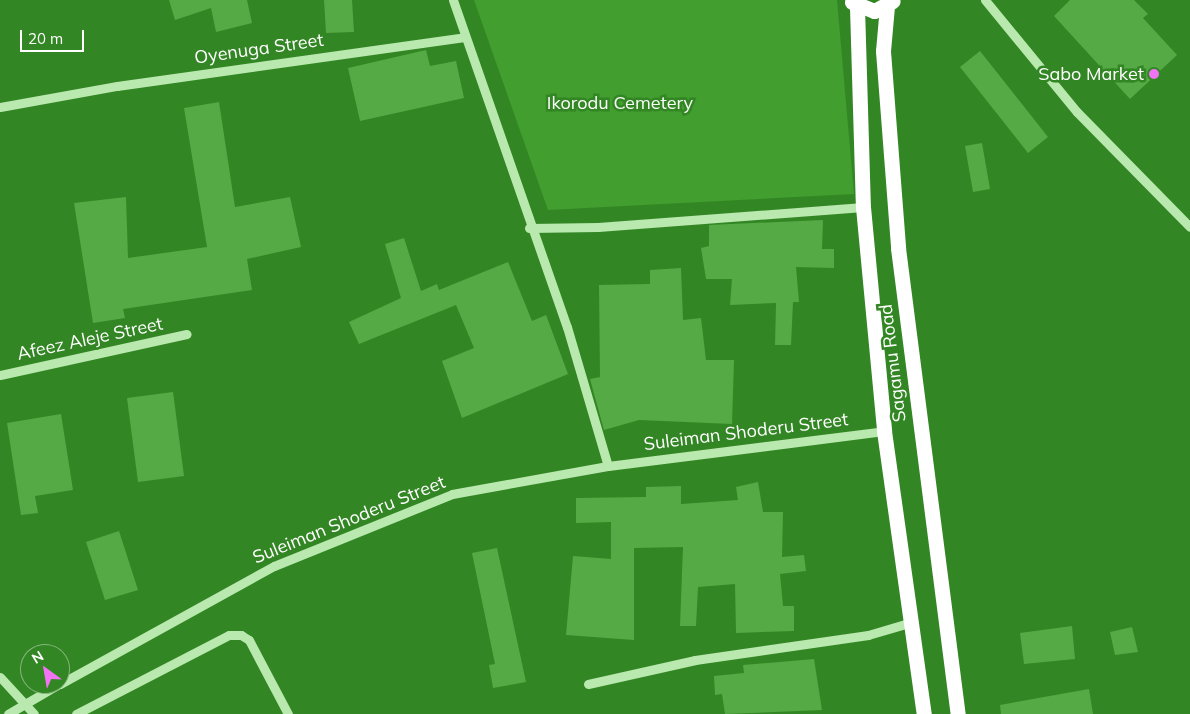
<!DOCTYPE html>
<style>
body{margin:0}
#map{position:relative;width:1190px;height:714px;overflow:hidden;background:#338624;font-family:Mulish,sans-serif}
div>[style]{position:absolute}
.green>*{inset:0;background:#419e2f}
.building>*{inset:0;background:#56aa45}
.minor>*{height:9px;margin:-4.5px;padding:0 4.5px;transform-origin:4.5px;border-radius:4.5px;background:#b9e9af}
.highway>*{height:15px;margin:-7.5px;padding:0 7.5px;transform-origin:7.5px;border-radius:7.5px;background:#fff}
.dots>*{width:14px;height:14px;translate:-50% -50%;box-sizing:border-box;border:2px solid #338624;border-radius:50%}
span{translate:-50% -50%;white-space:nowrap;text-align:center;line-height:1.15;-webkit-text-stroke:5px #338624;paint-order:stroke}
.street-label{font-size:18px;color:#fff}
.poi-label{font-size:18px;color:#fff}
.right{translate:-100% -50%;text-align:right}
.park-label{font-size:18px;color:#fbfefb}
.north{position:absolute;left:20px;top:644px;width:50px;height:50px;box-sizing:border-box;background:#338624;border:1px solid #85b67c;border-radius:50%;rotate:328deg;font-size:14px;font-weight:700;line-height:20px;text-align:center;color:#fff}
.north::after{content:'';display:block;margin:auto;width:18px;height:22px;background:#f273f3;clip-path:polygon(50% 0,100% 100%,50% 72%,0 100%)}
.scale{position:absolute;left:20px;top:30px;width:64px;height:22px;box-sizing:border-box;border:2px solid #fff;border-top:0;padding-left:6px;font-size:15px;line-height:18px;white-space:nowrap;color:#fff;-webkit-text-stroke:4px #338624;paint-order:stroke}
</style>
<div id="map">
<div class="green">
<i style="clip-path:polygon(474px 0,837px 0,854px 194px,548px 210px)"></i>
</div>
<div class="building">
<i style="clip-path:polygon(169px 0,247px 0,252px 23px,216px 32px,211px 8px,175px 20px)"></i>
<i style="clip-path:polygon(324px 0,352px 0,354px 32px,326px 33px)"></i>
<i style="clip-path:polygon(1070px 0,1134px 0,1148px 14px,1143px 18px,1177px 55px,1130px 99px,1054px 16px)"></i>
<i style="clip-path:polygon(426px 50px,430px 66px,456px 61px,464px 98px,360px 121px,348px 68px)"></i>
<i style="clip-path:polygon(980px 51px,1048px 137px,1028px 153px,960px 67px)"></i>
<i style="clip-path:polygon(219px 102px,235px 207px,290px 197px,301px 247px,247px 259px,252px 290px,123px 309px,125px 318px,93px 323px,74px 203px,126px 197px,128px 258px,207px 247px,184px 108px)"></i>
<i style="clip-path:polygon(982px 143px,990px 189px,973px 192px,965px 146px)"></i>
<i style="clip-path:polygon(823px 220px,822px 249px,834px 249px,834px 268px,796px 267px,799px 302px,793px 302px,791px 345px,775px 345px,776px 303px,730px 305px,732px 279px,706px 279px,701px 248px,709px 246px,709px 225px)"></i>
<i style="clip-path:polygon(404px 238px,421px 291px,437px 284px,439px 290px,508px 262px,532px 321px,546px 315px,568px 374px,462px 418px,442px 361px,474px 348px,456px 305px,359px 344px,349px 322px,401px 298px,385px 244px)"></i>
<i style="clip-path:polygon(681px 268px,683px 320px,701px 318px,706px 360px,734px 360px,732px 424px,639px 420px,604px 430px,590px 379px,600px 377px,599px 285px,650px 284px,650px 270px)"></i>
<i style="clip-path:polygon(173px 392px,184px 476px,138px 482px,127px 398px)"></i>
<i style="clip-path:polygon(61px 414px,73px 490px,35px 496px,38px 513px,21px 515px,7px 423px)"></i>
<i style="clip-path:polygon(758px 482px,763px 512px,783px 512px,782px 557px,804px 555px,806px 571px,780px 574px,783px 606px,794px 606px,794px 631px,736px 633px,735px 584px,698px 587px,696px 626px,680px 626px,683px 547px,634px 548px,634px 640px,566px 635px,573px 556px,611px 559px,611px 522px,576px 523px,576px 498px,646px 497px,646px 487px,681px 486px,681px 504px,738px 500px,736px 487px)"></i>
<i style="clip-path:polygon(119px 531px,138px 590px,105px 600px,86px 542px)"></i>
<i style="clip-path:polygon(497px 548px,526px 682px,493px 688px,489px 665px,495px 664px,472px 553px)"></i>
<i style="clip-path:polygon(1072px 626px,1075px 659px,1024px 664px,1020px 633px)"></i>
<i style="clip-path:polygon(1132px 627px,1138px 652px,1115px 655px,1110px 632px)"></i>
<i style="clip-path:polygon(814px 659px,822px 710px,725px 714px,722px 694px,715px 695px,714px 676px,744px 673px,743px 665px)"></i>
<i style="clip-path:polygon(1089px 689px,1093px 714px,1001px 714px,1000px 705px)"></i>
</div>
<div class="minor">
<i style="left:453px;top:0;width:346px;rotate:70.8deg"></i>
<i style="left:567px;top:327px;width:145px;rotate:73.6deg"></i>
<i style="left:985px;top:0;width:145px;rotate:50.6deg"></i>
<i style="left:1077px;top:112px;width:161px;rotate:45.5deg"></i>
<i style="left:0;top:107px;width:119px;rotate:-10.2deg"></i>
<i style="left:117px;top:86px;width:351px;rotate:-8deg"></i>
<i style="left:529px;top:228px;width:69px;rotate:-0.8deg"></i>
<i style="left:598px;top:227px;width:266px;rotate:-4.3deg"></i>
<i style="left:0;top:375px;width:191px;rotate:-12.4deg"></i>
<i style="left:0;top:677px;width:50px;rotate:47.4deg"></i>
<i style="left:60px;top:684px;width:244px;rotate:-28.9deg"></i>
<i style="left:274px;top:566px;width:192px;rotate:-22deg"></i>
<i style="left:452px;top:494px;width:158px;rotate:-10.2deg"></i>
<i style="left:608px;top:466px;width:278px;rotate:-7.2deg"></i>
<i style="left:588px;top:684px;width:110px;rotate:-12.6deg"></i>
<i style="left:695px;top:660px;width:175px;rotate:-8.2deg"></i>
<i style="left:868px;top:635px;width:43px;rotate:-16.3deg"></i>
<i style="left:8px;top:714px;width:59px;rotate:-30.5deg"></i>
<i style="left:76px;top:714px;width:172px;rotate:-27.3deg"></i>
<i style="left:229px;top:635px;width:12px"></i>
<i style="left:241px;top:635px;width:9px;rotate:32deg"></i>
<i style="left:249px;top:640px;width:84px;rotate:62.2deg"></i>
</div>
<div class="highway">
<i style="left:852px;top:2px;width:24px;rotate:22deg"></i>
<i style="left:874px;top:11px;width:21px;rotate:-28deg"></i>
<i style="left:887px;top:6px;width:45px;rotate:95.1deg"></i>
<i style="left:883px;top:51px;width:198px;rotate:85.6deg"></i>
<i style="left:898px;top:248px;width:470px;rotate:82.7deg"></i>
<i style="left:857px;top:7px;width:200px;rotate:88.3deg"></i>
<i style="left:863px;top:207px;width:225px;rotate:84.6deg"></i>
<i style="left:884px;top:431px;width:286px;rotate:82deg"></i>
</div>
<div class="dots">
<i style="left:1154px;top:74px;background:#f273f3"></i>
</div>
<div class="street-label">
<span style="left:259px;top:49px;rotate:-8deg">Oyenuga Street</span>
<span style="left:90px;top:339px;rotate:-12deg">Afeez Aleje Street</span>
<span style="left:893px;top:363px;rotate:-97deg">Sagamu Road</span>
<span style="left:746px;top:432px;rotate:-7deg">Suleiman Shoderu Street</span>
<span style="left:349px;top:520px;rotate:-22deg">Suleiman Shoderu Street</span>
</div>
<div class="poi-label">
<span class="right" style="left:1144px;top:74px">Sabo Market</span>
</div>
<div class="park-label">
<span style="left:620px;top:103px">Ikorodu Cemetery</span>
</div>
<div class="north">N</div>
<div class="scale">20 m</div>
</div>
